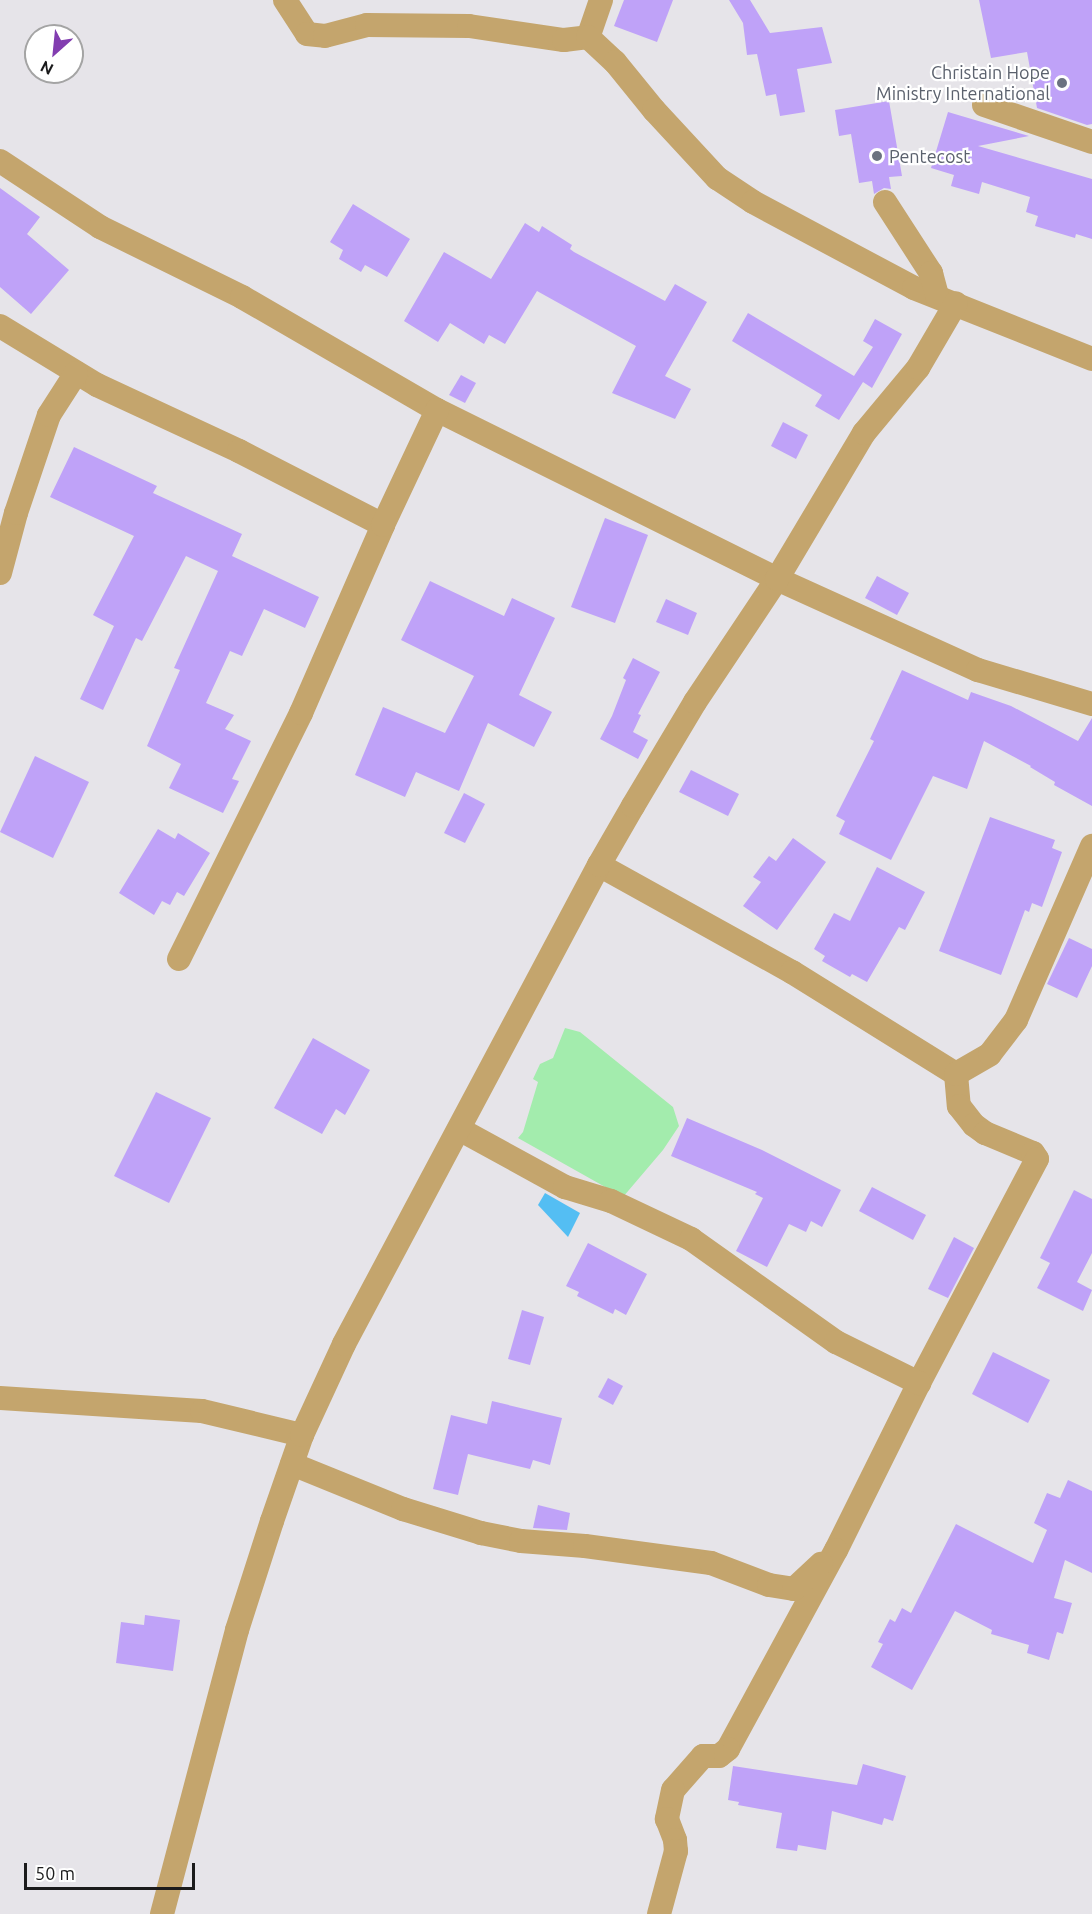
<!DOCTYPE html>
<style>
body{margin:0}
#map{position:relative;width:1092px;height:1914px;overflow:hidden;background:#e6e4e9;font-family:Ubuntu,sans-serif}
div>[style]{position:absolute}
.green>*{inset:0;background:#a3ecad}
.water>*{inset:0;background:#54bef3}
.building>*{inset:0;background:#bfa2f8}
.minor>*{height:24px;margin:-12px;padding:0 12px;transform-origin:12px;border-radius:12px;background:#c4a56d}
.dots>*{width:16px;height:16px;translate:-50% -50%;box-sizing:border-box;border:3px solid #fff;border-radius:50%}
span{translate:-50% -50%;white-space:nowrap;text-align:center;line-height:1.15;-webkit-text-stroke:4.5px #fff;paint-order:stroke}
.worship-label{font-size:18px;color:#5b616d}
.right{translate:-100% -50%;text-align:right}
.left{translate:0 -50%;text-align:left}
.north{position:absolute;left:24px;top:24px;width:60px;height:60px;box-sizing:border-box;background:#fff;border:2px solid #a4a4a4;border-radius:50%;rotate:207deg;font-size:16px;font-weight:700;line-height:24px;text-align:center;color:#1b1b1c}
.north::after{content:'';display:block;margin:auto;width:21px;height:27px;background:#823db0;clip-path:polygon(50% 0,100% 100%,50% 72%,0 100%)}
.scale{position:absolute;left:24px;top:1863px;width:171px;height:27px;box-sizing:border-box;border:3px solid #1b1b1c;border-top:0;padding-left:8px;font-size:18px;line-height:21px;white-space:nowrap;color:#1b1b1c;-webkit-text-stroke:4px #fff;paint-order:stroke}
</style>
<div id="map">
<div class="green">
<i style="clip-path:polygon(565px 1028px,580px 1032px,673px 1107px,679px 1126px,663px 1150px,623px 1197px,518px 1138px,523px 1132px,538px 1082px,533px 1079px,540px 1064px,553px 1058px)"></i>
</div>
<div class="water">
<i style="clip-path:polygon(545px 1193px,580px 1213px,568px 1237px,538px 1205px)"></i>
</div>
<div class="building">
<i style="clip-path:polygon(624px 0,673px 0,657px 42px,614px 26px)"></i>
<i style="clip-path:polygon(729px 0,750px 0,770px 33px,822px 27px,832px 63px,797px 69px,805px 112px,780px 116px,776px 94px,766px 96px,757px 54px,747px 55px,743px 23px)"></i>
<i style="clip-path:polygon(979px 0,1092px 0,1092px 124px,1087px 125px,1037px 108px,1027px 52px,991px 58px)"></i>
<i style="clip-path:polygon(889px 101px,902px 176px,889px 177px,891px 189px,884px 188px,874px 194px,872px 181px,859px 183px,851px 134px,839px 136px,835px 110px)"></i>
<i style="clip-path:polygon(948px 112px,1029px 136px,978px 146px,1092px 179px,1092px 239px,1076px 234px,1075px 238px,1035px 226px,1038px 216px,1026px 212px,1030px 197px,982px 182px,979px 194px,951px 186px,954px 175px,931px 168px)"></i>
<i style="clip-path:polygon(0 188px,40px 217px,27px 234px,69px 270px,31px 314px,0 287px)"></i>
<i style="clip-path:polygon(353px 204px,410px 239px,387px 277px,365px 265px,361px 272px,339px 259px,343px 250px,330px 242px)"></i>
<i style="clip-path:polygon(525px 223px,539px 232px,542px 226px,572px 245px,570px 249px,574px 252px,665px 301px,675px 284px,707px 302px,665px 376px,691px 389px,675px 419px,612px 393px,636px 346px,537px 291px,505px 344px,489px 335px,484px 344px,450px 323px,438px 342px,404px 321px,444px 252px,491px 279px)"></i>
<i style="clip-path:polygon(748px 313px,854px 376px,873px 347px,863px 341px,875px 319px,902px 334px,872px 388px,863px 382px,839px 420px,815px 406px,822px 395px,732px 341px)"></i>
<i style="clip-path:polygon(461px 375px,476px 383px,465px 403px,449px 395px)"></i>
<i style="clip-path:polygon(783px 422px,808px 435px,796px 459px,771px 446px)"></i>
<i style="clip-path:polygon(74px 447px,157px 486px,153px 493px,242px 534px,232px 556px,319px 597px,305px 628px,264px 609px,242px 656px,230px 651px,206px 703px,234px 715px,225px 729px,251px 741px,232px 779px,239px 781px,223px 813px,169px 788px,181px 764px,147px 746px,180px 670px,174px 668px,218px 571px,186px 556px,142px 641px,136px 638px,103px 710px,80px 699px,114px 626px,93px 615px,134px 536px,50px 497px)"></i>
<i style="clip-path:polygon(605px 518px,648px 535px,615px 623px,571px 607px)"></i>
<i style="clip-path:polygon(877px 576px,909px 593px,897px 615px,865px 598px)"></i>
<i style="clip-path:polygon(430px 581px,504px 616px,512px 598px,555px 618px,519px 695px,552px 712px,534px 747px,488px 723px,459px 791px,416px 772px,405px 797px,355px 775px,383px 707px,445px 733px,474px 676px,401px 640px)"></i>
<i style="clip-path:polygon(666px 599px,697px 613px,688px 635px,656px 622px)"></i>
<i style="clip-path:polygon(633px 658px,660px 672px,638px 714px,641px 715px,633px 732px,648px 740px,638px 759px,600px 739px,612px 716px,626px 680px,623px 678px)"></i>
<i style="clip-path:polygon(902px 670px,968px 700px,971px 692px,1011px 706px,1078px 741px,1092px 718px,1092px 806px,1054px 785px,1055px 782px,1030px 767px,1031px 766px,984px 741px,967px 789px,933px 776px,891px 860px,839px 834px,845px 821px,836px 816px,874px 741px,870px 739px)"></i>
<i style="clip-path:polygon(35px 756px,89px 782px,53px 858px,0 832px)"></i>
<i style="clip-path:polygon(691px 770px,739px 794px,728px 816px,679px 792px)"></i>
<i style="clip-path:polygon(464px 793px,485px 804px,465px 843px,444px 833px)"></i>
<i style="clip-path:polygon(990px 817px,1055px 840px,1052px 848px,1062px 852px,1042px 907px,1032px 903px,1029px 912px,1025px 910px,1001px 975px,939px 951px)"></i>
<i style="clip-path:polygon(158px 829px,175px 839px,178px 833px,210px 853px,184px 896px,177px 892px,170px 905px,162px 901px,154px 915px,119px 893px)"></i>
<i style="clip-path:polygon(793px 838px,826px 862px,777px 930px,743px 906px,761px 882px,753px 877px,769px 856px,776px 861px)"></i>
<i style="clip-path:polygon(877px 867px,925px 892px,905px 930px,899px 927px,867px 982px,852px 974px,850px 977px,822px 961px,825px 956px,814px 949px,834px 913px,850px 921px)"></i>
<i style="clip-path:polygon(1069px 938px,1092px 949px,1092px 966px,1077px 998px,1047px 984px)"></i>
<i style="clip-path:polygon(313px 1038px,370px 1070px,345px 1115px,336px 1109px,322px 1134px,274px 1108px)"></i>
<i style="clip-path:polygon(156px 1092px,211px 1118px,169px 1203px,114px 1176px)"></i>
<i style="clip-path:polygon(687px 1118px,762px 1150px,841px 1190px,822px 1227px,811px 1221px,806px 1232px,789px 1224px,767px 1267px,736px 1251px,763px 1198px,755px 1194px,757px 1192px,671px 1156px)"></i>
<i style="clip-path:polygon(872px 1187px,926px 1215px,913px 1240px,859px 1211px)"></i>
<i style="clip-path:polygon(1074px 1190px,1092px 1199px,1092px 1253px,1077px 1282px,1092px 1290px,1083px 1311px,1037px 1288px,1050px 1263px,1040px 1258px)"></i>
<i style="clip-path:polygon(954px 1237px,974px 1248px,948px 1298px,928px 1289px)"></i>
<i style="clip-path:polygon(588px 1243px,647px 1274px,626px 1315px,615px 1309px,613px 1314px,577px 1296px,579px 1292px,566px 1286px)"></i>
<i style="clip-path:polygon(522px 1310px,544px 1317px,530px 1365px,508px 1359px)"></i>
<i style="clip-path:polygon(993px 1352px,1050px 1380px,1028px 1423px,972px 1394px)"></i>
<i style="clip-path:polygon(608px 1378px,623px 1386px,613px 1405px,598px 1397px)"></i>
<i style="clip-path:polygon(492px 1401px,562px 1418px,550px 1465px,533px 1460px,530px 1469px,468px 1454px,458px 1495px,433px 1489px,451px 1415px,487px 1424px)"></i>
<i style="clip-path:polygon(1068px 1480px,1092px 1491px,1092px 1573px,1065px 1560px,1054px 1598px,1072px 1603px,1063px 1634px,1057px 1632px,1049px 1660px,1027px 1653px,1029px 1645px,991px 1634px,992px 1630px,955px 1611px,912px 1690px,871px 1667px,883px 1644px,878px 1642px,890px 1619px,895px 1622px,902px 1608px,911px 1613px,956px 1524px,1033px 1563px,1047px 1530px,1034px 1523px,1047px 1493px,1060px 1498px)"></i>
<i style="clip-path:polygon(538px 1505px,570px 1513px,567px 1530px,533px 1528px)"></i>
<i style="clip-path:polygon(145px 1615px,180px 1620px,173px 1671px,116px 1663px,121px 1622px,144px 1625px)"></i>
<i style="clip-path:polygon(863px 1764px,906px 1776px,893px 1821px,884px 1818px,882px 1825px,832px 1811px,826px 1850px,798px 1845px,797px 1851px,776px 1848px,782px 1813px,738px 1805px,739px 1802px,728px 1800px,733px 1766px,857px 1785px)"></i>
</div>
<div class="minor">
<i style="left:285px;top:0;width:40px;rotate:57.1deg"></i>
<i style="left:307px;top:34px;width:18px;rotate:6deg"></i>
<i style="left:325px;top:36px;width:43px;rotate:-14.7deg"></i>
<i style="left:367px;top:25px;width:102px;rotate:0.6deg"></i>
<i style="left:469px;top:26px;width:96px;rotate:8.4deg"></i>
<i style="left:564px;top:40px;width:24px;rotate:-7deg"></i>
<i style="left:601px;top:0;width:39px;rotate:109deg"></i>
<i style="left:588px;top:37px;width:37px;rotate:43deg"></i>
<i style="left:615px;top:62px;width:62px;rotate:50.9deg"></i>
<i style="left:654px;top:110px;width:93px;rotate:47.2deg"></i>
<i style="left:717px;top:178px;width:43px;rotate:33.7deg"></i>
<i style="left:753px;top:202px;width:183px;rotate:28.1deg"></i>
<i style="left:914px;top:288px;width:192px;rotate:21.7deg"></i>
<i style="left:984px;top:105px;width:114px;rotate:18.9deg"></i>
<i style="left:0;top:161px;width:120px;rotate:33.4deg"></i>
<i style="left:100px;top:227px;width:158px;rotate:26.2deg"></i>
<i style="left:242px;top:297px;width:225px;rotate:30.1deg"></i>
<i style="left:437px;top:410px;width:380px;rotate:26.4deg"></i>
<i style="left:777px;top:579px;width:221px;rotate:24.4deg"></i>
<i style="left:978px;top:670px;width:119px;rotate:16.6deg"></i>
<i style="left:885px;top:202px;width:85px;rotate:57.1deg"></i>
<i style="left:931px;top:273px;width:24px;rotate:75deg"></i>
<i style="left:0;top:326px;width:114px;rotate:31.3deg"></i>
<i style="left:97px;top:385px;width:157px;rotate:24.9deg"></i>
<i style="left:239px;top:451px;width:162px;rotate:27.2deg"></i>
<i style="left:0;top:573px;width:62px;rotate:-75.1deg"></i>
<i style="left:16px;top:513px;width:103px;rotate:-71.4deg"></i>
<i style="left:49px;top:415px;width:50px;rotate:-57.3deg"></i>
<i style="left:599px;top:865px;width:221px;rotate:29deg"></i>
<i style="left:792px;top:972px;width:193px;rotate:31.9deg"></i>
<i style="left:956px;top:1074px;width:32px;rotate:85deg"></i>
<i style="left:959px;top:1106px;width:24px;rotate:52deg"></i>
<i style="left:974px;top:1125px;width:14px;rotate:36deg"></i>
<i style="left:985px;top:1133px;width:52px;rotate:22.6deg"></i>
<i style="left:1033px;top:1153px;width:7px;rotate:56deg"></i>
<i style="left:1037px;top:1159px;width:253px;rotate:117.8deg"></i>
<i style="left:919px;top:1383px;width:186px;rotate:116.4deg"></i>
<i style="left:836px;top:1550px;width:226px;rotate:118.5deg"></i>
<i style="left:728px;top:1749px;width:11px;rotate:142deg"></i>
<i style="left:719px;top:1756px;width:16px;rotate:180deg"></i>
<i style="left:703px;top:1756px;width:45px;rotate:131.4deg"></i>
<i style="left:673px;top:1790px;width:30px;rotate:102deg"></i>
<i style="left:667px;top:1819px;width:22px;rotate:69deg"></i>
<i style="left:675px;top:1840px;width:11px;rotate:85deg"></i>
<i style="left:676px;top:1851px;width:65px;rotate:105.1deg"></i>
<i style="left:179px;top:959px;width:275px;rotate:-63.6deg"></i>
<i style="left:301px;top:713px;width:205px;rotate:-66.4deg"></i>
<i style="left:383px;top:525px;width:127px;rotate:-64.8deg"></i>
<i style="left:956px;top:1074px;width:39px;rotate:-30deg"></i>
<i style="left:990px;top:1054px;width:43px;rotate:-52.6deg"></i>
<i style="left:1016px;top:1020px;width:190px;rotate:-66.4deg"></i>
<i style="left:459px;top:1129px;width:121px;rotate:28.7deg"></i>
<i style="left:565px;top:1187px;width:48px;rotate:16.9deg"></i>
<i style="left:611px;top:1201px;width:89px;rotate:25.4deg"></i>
<i style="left:691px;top:1239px;width:178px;rotate:35.4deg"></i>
<i style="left:836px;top:1342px;width:93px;rotate:26.3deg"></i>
<i style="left:0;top:1398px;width:202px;rotate:3.7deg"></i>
<i style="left:202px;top:1411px;width:103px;rotate:13.5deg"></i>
<i style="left:292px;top:1464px;width:120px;rotate:22.1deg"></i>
<i style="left:403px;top:1509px;width:82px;rotate:17.1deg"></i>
<i style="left:481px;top:1533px;width:41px;rotate:11.3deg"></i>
<i style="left:521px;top:1541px;width:64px;rotate:4.5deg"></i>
<i style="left:585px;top:1546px;width:127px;rotate:7.7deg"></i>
<i style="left:711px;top:1563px;width:62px;rotate:20.8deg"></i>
<i style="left:769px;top:1585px;width:25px;rotate:9deg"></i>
<i style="left:794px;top:1589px;width:37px;rotate:-43deg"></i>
<i style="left:162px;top:1914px;width:294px;rotate:-75.2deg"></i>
<i style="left:237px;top:1630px;width:114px;rotate:-72.2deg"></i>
<i style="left:272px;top:1521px;width:91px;rotate:-70.8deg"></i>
<i style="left:302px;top:1435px;width:100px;rotate:-65.2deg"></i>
<i style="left:344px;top:1344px;width:543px;rotate:-61.97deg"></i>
<i style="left:599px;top:865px;width:68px;rotate:-60deg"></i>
<i style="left:633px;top:806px;width:121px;rotate:-59.2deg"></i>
<i style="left:695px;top:702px;width:148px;rotate:-56.3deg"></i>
<i style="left:777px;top:579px;width:170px;rotate:-59.2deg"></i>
<i style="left:864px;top:433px;width:85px;rotate:-50.3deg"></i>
<i style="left:918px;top:368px;width:75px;rotate:-59.7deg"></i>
</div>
<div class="dots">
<i style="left:1062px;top:83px;background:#6b7280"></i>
<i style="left:877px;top:156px;background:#6b7280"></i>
</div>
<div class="worship-label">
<span class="right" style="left:1050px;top:83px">Christain Hope<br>Ministry International</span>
<span class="left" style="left:889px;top:156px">Pentecost</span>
</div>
<div class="north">N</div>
<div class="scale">50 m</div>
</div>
